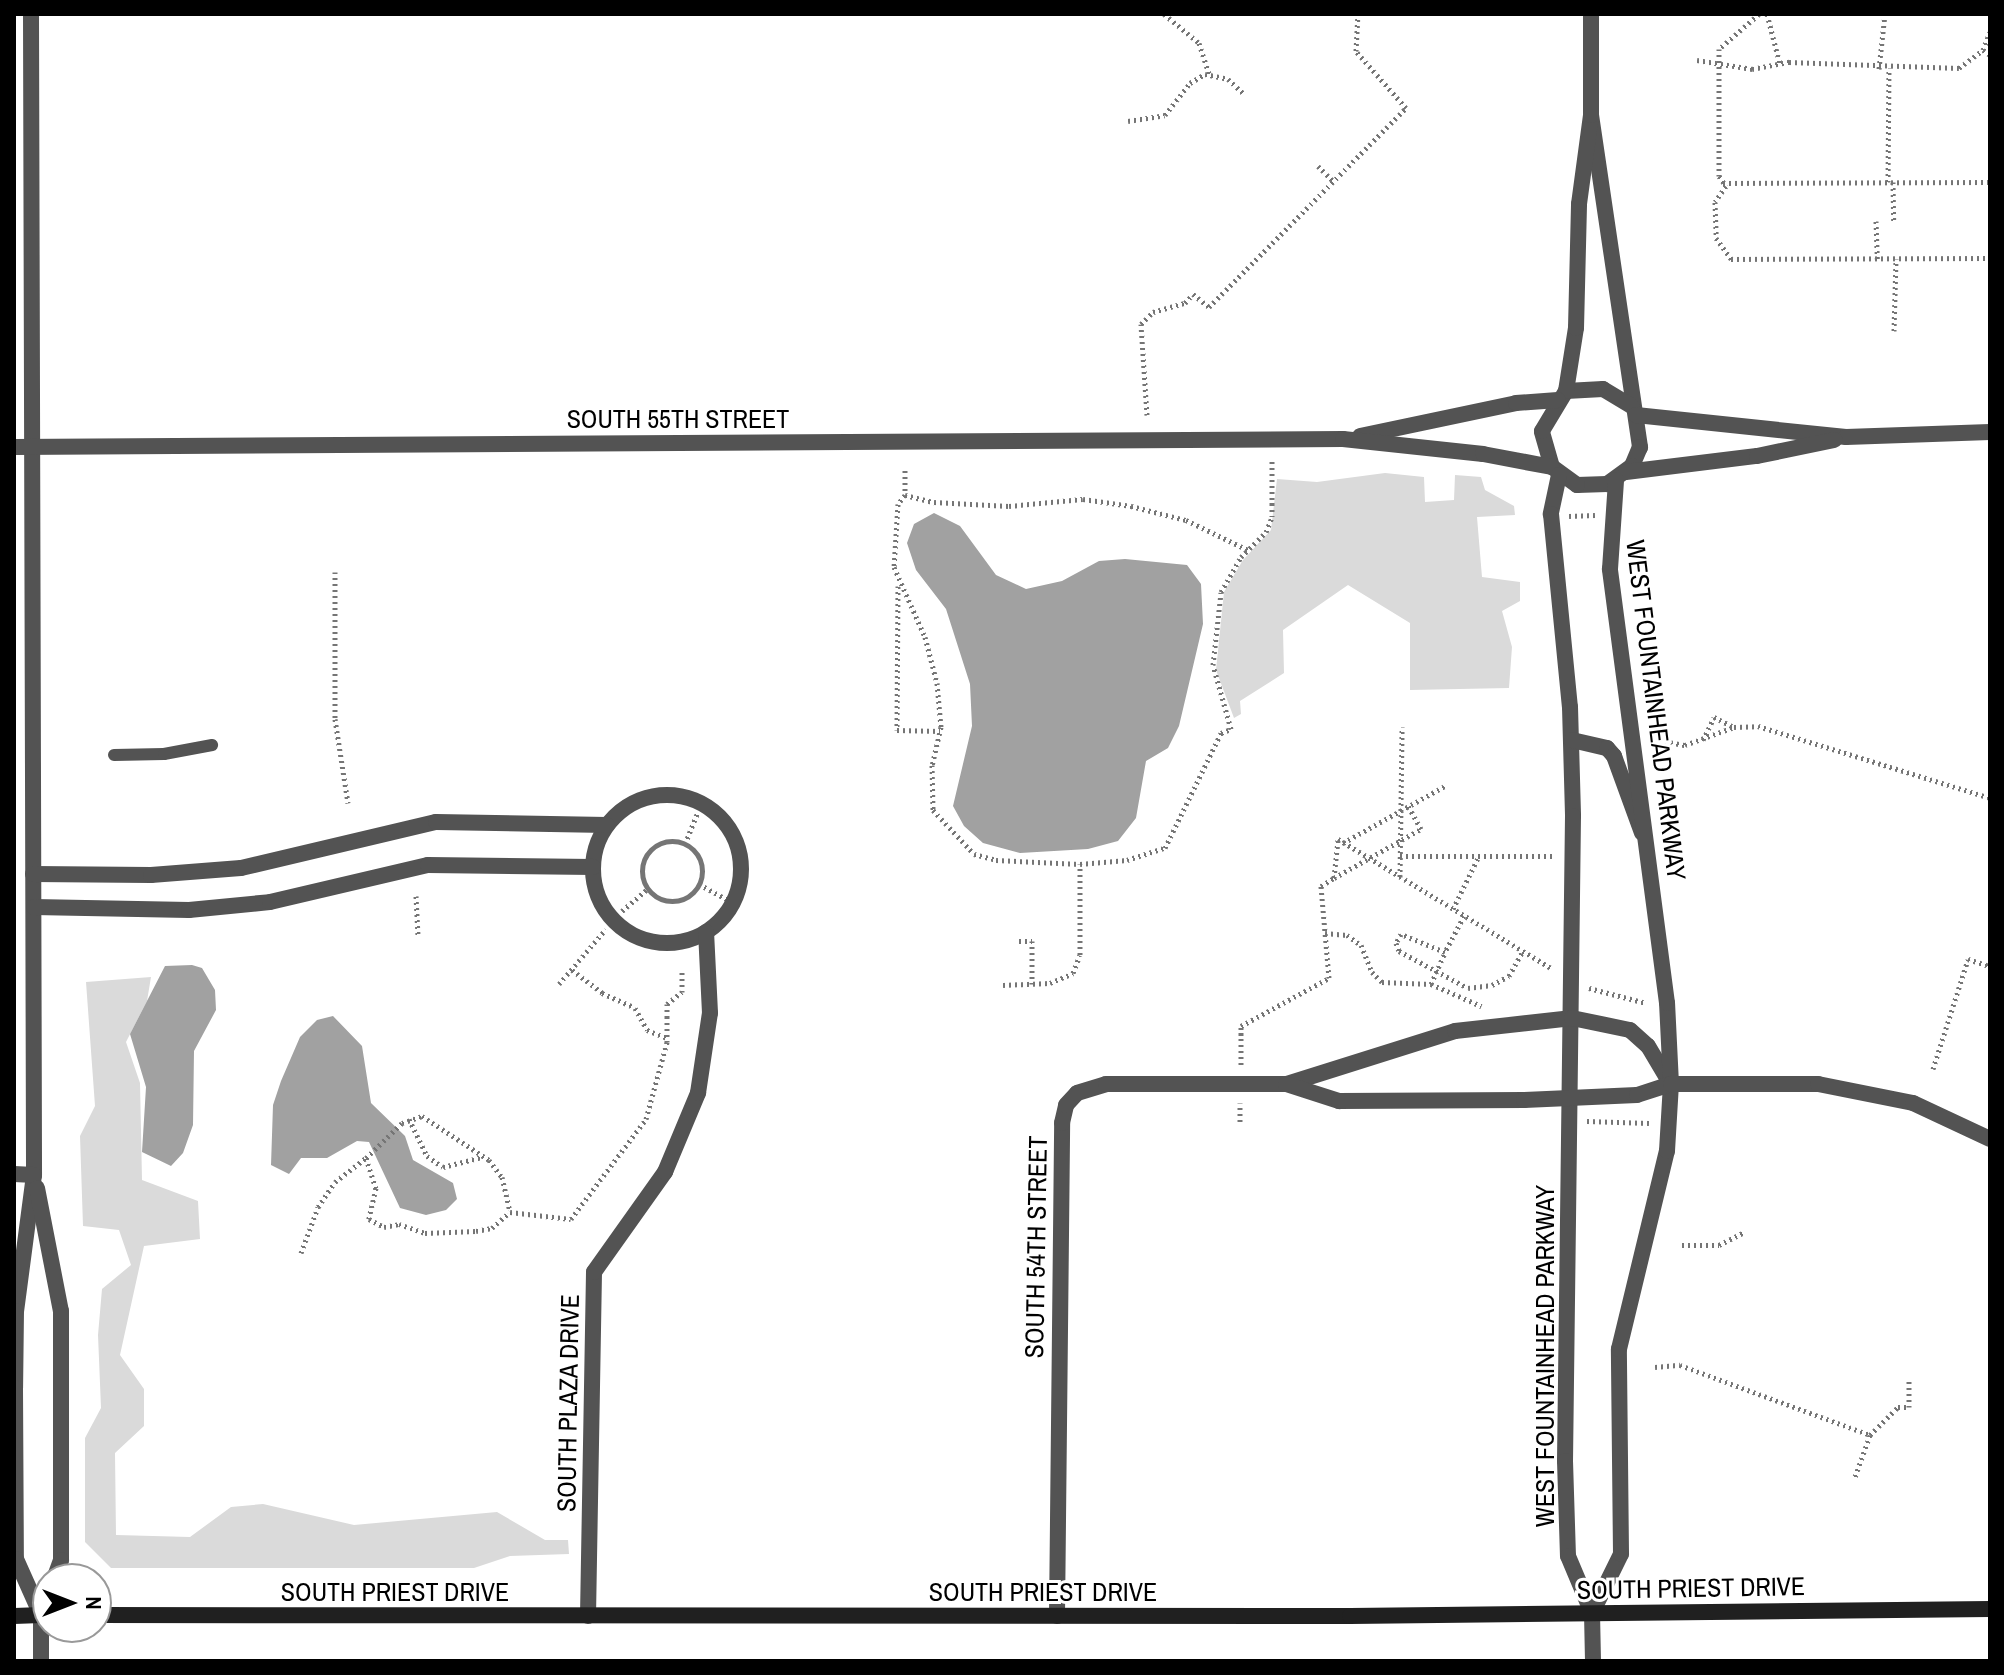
<!DOCTYPE html>
<style>
body{margin:0}
#map{position:relative;width:2004px;height:1675px;overflow:hidden;background:#fff;font-family:"Archivo Narrow",sans-serif}
div>[style]{position:absolute}
.green>*{inset:0;background:#dadada}
.water>*{inset:0;background:#a1a1a1}
.path>*{height:5px;margin-top:-2.5px;transform-origin:0;background:repeating-linear-gradient(90deg,#757575 0 2px,transparent 0 6px)}
.path>.ring{margin:-2.5px;padding:0;box-sizing:content-box;background:none;border:5px solid #757575;border-radius:50%}
.service>*{height:12px;margin:-6px;padding:0 6px;transform-origin:6px;border-radius:6px;background:#535353}
.minor>*{height:16px;margin:-8px;padding:0 8px;transform-origin:8px;border-radius:8px;background:#535353}
.minor>.ring{margin:-8px;padding:0;box-sizing:content-box;background:none;border:16px solid #535353;border-radius:50%}
.secondary>*{height:16px;margin:-8px;padding:0 8px;transform-origin:8px;border-radius:8px;background:#202020}
span{translate:-50% -50%;white-space:nowrap;text-align:center;line-height:1.15;-webkit-text-stroke:6px #fff;paint-order:stroke}
.street-label{font-size:26px;color:#000}
.frame{position:absolute;inset:0;border:16px solid #000;pointer-events:none}
.north{position:absolute;left:32px;top:1563px;width:80px;height:80px;box-sizing:border-box;background:#fff;border:2px solid #999;border-radius:50%;rotate:90deg;font-size:22px;font-weight:700;line-height:32px;text-align:center;color:#000}
.north::after{content:'';display:block;margin:auto;width:28px;height:36px;background:#000;clip-path:polygon(50% 0,100% 100%,50% 72%,0 100%)}
</style>
<div id="map">
<div class="green">
<i style="clip-path:polygon(1385px 473px,1424px 477px,1425px 502px,1454px 500px,1455px 475px,1481px 477px,1485px 490px,1514px 506px,1515px 515px,1477px 517px,1482px 577px,1520px 582px,1520px 601px,1502px 611px,1512px 647px,1509px 688px,1410px 690px,1410px 623px,1348px 585px,1283px 630px,1284px 673px,1240px 701px,1241px 714px,1234px 718px,1216px 670px,1224px 592px,1243px 560px,1271px 530px,1277px 479px,1317px 482px)"></i>
<i style="clip-path:polygon(151px 977px,147px 1001px,126px 1042px,140px 1083px,142px 1180px,198px 1201px,200px 1239px,144px 1246px,120px 1355px,144px 1389px,144px 1426px,115px 1453px,116px 1535px,190px 1537px,231px 1507px,263px 1504px,354px 1525px,497px 1512px,545px 1540px,568px 1540px,569px 1554px,510px 1556px,474px 1568px,111px 1568px,85px 1542px,85px 1438px,101px 1408px,98px 1335px,102px 1289px,131px 1265px,119px 1230px,83px 1226px,80px 1136px,95px 1106px,86px 982px)"></i>
</div>
<div class="water">
<i style="clip-path:polygon(934px 513px,960px 526px,996px 575px,1026px 589px,1062px 581px,1099px 561px,1125px 559px,1187px 565px,1201px 584px,1203px 624px,1179px 726px,1168px 748px,1146px 761px,1136px 818px,1118px 841px,1088px 849px,1020px 853px,983px 843px,964px 826px,953px 806px,972px 726px,970px 684px,946px 609px,916px 570px,907px 543px,914px 524px)"></i>
<i style="clip-path:polygon(192px 965px,202px 968px,215px 990px,216px 1010px,194px 1051px,193px 1125px,183px 1153px,171px 1166px,142px 1152px,146px 1087px,130px 1034px,165px 966px)"></i>
<i style="clip-path:polygon(333px 1016px,362px 1046px,371px 1103px,405px 1136px,413px 1160px,453px 1183px,457px 1199px,446px 1210px,426px 1215px,400px 1208px,369px 1142px,357px 1141px,327px 1158px,301px 1158px,289px 1174px,271px 1165px,273px 1105px,281px 1081px,300px 1037px,317px 1020px)"></i>
</div>
<div class="path">
<i style="left:1164px;top:14px;width:45px;rotate:39.6deg"></i>
<i style="left:1199px;top:43px;width:33px;rotate:72deg"></i>
<i style="left:1759px;top:14px;width:53px;rotate:138.8deg"></i>
<i style="left:1719px;top:49px;width:127px;rotate:90deg"></i>
<i style="left:1719px;top:176px;width:12px;rotate:55deg"></i>
<i style="left:1726px;top:186px;width:19px;rotate:125deg"></i>
<i style="left:1715px;top:202px;width:36px;rotate:88deg"></i>
<i style="left:1716px;top:238px;width:26px;rotate:54deg"></i>
<i style="left:1731px;top:259px;width:259px;rotate:-0.2deg"></i>
<i style="left:1767px;top:14px;width:52px;rotate:75.4deg"></i>
<i style="left:1983px;top:50px;width:9px;rotate:36deg"></i>
<i style="left:1697px;top:60px;width:56px;rotate:9.3deg"></i>
<i style="left:1752px;top:69px;width:38px;rotate:-11deg"></i>
<i style="left:1789px;top:62px;width:170px;rotate:2deg"></i>
<i style="left:1959px;top:68px;width:30px;rotate:-37deg"></i>
<i style="left:1983px;top:50px;width:19px;rotate:-69deg"></i>
<i style="left:1879px;top:69px;width:55px;rotate:-83.8deg"></i>
<i style="left:1128px;top:121px;width:37px;rotate:-9deg"></i>
<i style="left:1165px;top:115px;width:41px;rotate:-52deg"></i>
<i style="left:1190px;top:83px;width:17px;rotate:-31deg"></i>
<i style="left:1205px;top:74px;width:24px;rotate:12deg"></i>
<i style="left:1228px;top:79px;width:21px;rotate:43deg"></i>
<i style="left:1318px;top:166px;width:21px;rotate:45deg"></i>
<i style="left:1888px;top:182px;width:114px;rotate:-89.5deg"></i>
<i style="left:1893px;top:182px;width:39px;rotate:89deg"></i>
<i style="left:1723px;top:183px;width:267px;rotate:-0.2deg"></i>
<i style="left:1876px;top:221px;width:38px;rotate:88deg"></i>
<i style="left:1894px;top:331px;width:72px;rotate:-88.4deg"></i>
<i style="left:1147px;top:415px;width:91px;rotate:-93.8deg"></i>
<i style="left:1141px;top:324px;width:17px;rotate:-45deg"></i>
<i style="left:1153px;top:312px;width:33px;rotate:-16deg"></i>
<i style="left:1185px;top:303px;width:12px;rotate:-48deg"></i>
<i style="left:1193px;top:294px;width:21px;rotate:39deg"></i>
<i style="left:1209px;top:307px;width:280px;rotate:-45.3deg"></i>
<i style="left:1406px;top:108px;width:76px;rotate:-131.3deg"></i>
<i style="left:1356px;top:51px;width:37px;rotate:-87deg"></i>
<i style="left:905px;top:470px;width:25px;rotate:90deg"></i>
<i style="left:905px;top:495px;width:30px;rotate:14deg"></i>
<i style="left:934px;top:502px;width:75px;rotate:3.1deg"></i>
<i style="left:1009px;top:506px;width:74px;rotate:-5.4deg"></i>
<i style="left:1083px;top:499px;width:49px;rotate:8.3deg"></i>
<i style="left:1131px;top:506px;width:57px;rotate:14.3deg"></i>
<i style="left:1186px;top:520px;width:69px;rotate:25.8deg"></i>
<i style="left:905px;top:495px;width:11px;rotate:128deg"></i>
<i style="left:898px;top:504px;width:63px;rotate:93.6deg"></i>
<i style="left:894px;top:567px;width:77px;rotate:66.1deg"></i>
<i style="left:925px;top:637px;width:48px;rotate:75.4deg"></i>
<i style="left:937px;top:683px;width:44px;rotate:84.8deg"></i>
<i style="left:941px;top:727px;width:39px;rotate:103deg"></i>
<i style="left:932px;top:765px;width:45px;rotate:88.7deg"></i>
<i style="left:933px;top:810px;width:60px;rotate:47deg"></i>
<i style="left:974px;top:854px;width:23px;rotate:15deg"></i>
<i style="left:996px;top:860px;width:84px;rotate:2.7deg"></i>
<i style="left:1080px;top:864px;width:47px;rotate:-4.9deg"></i>
<i style="left:1127px;top:860px;width:40px;rotate:-18deg"></i>
<i style="left:1165px;top:848px;width:128px;rotate:-64deg"></i>
<i style="left:1221px;top:733px;width:11px;rotate:-22deg"></i>
<i style="left:1231px;top:729px;width:66px;rotate:-105.7deg"></i>
<i style="left:1213px;top:665px;width:73px;rotate:-83.7deg"></i>
<i style="left:1221px;top:592px;width:40px;rotate:-60.3deg"></i>
<i style="left:1241px;top:557px;width:35px;rotate:-45deg"></i>
<i style="left:1266px;top:532px;width:16px;rotate:-68deg"></i>
<i style="left:1272px;top:517px;width:58px;rotate:-90deg"></i>
<i style="left:1569px;top:516px;width:26px;rotate:-2deg"></i>
<i style="left:335px;top:572px;width:147px;rotate:90deg"></i>
<i style="left:335px;top:719px;width:85px;rotate:81.2deg"></i>
<i style="left:898px;top:586px;width:144px;rotate:90.4deg"></i>
<i style="left:897px;top:730px;width:43px;rotate:1.3deg"></i>
<i style="left:1653px;top:739px;width:33px;rotate:11deg"></i>
<i style="left:1685px;top:745px;width:52px;rotate:-20.2deg"></i>
<i style="left:1734px;top:727px;width:24px;rotate:-2deg"></i>
<i style="left:1758px;top:726px;width:243px;rotate:17.2deg"></i>
<i style="left:1703px;top:740px;width:25px;rotate:-64deg"></i>
<i style="left:1714px;top:717px;width:22px;rotate:27deg"></i>
<i class="ring" style="left:642px;top:841px;width:55px;height:55px"></i>
<i style="left:1343px;top:843px;width:117px;rotate:-29.2deg"></i>
<i style="left:685px;top:844px;width:35px;rotate:-68deg"></i>
<i style="left:1400px;top:856px;width:152px"></i>
<i style="left:1400px;top:877px;width:150px;rotate:-89.2deg"></i>
<i style="left:1334px;top:878px;width:100px;rotate:-29.4deg"></i>
<i style="left:1421px;top:829px;width:26px;rotate:-119deg"></i>
<i style="left:699px;top:884px;width:39px;rotate:29deg"></i>
<i style="left:416px;top:896px;width:40px;rotate:87.1deg"></i>
<i style="left:1453px;top:909px;width:59px;rotate:-63.9deg"></i>
<i style="left:622px;top:911px;width:35px;rotate:-41deg"></i>
<i style="left:1464px;top:916px;width:41px;rotate:117.8deg"></i>
<i style="left:1445px;top:952px;width:48px;rotate:-157.8deg"></i>
<i style="left:1401px;top:934px;width:10px;rotate:119deg"></i>
<i style="left:1396px;top:943px;width:9px;rotate:69deg"></i>
<i style="left:1399px;top:951px;width:78px;rotate:28.2deg"></i>
<i style="left:1468px;top:988px;width:24px;rotate:-7deg"></i>
<i style="left:1492px;top:985px;width:19px;rotate:-28deg"></i>
<i style="left:1509px;top:976px;width:29px;rotate:-61deg"></i>
<i style="left:1325px;top:933px;width:22px;rotate:5deg"></i>
<i style="left:1347px;top:935px;width:17px;rotate:36deg"></i>
<i style="left:1361px;top:945px;width:29px;rotate:68deg"></i>
<i style="left:1372px;top:972px;width:14px;rotate:45deg"></i>
<i style="left:1382px;top:982px;width:49px;rotate:2.3deg"></i>
<i style="left:1431px;top:984px;width:55px;rotate:23.7deg"></i>
<i style="left:1019px;top:941px;width:13px"></i>
<i style="left:1032px;top:941px;width:43px;rotate:90deg"></i>
<i style="left:572px;top:970px;width:38px;rotate:37deg"></i>
<i style="left:602px;top:993px;width:36px;rotate:24deg"></i>
<i style="left:635px;top:1008px;width:25px;rotate:61deg"></i>
<i style="left:647px;top:1030px;width:22px;rotate:22deg"></i>
<i style="left:559px;top:984px;width:72px;rotate:-49.5deg"></i>
<i style="left:1431px;top:984px;width:35px;rotate:-66deg"></i>
<i style="left:1003px;top:985px;width:47px;rotate:-2.4deg"></i>
<i style="left:1050px;top:983px;width:25px;rotate:-23deg"></i>
<i style="left:1073px;top:973px;width:19px;rotate:-69deg"></i>
<i style="left:1080px;top:955px;width:91px;rotate:-90deg"></i>
<i style="left:1589px;top:988px;width:59px;rotate:14.7deg"></i>
<i style="left:1241px;top:1065px;width:39px;rotate:-90deg"></i>
<i style="left:1241px;top:1026px;width:100px;rotate:-28.6deg"></i>
<i style="left:1329px;top:978px;width:92px;rotate:-95deg"></i>
<i style="left:1321px;top:886px;width:15px;rotate:-32deg"></i>
<i style="left:1334px;top:878px;width:39px;rotate:-84deg"></i>
<i style="left:1338px;top:839px;width:249px;rotate:31.2deg"></i>
<i style="left:1933px;top:1069px;width:115px;rotate:-72.3deg"></i>
<i style="left:1968px;top:959px;width:22px;rotate:18deg"></i>
<i style="left:1989px;top:966px;width:5px;rotate:-79deg"></i>
<i style="left:409px;top:1119px;width:41px;rotate:64.1deg"></i>
<i style="left:427px;top:1156px;width:19px;rotate:35deg"></i>
<i style="left:443px;top:1167px;width:40px;rotate:-14.4deg"></i>
<i style="left:1587px;top:1121px;width:62px;rotate:1.8deg"></i>
<i style="left:1240px;top:1122px;width:19px;rotate:-90deg"></i>
<i style="left:366px;top:1158px;width:50px;rotate:-44.2deg"></i>
<i style="left:402px;top:1123px;width:21px;rotate:-19deg"></i>
<i style="left:422px;top:1116px;width:80px;rotate:33.3deg"></i>
<i style="left:489px;top:1160px;width:21px;rotate:53deg"></i>
<i style="left:502px;top:1177px;width:36px;rotate:77deg"></i>
<i style="left:510px;top:1212px;width:61px;rotate:6.5deg"></i>
<i style="left:571px;top:1219px;width:125px;rotate:-53.1deg"></i>
<i style="left:646px;top:1119px;width:80px;rotate:-74.7deg"></i>
<i style="left:667px;top:1042px;width:38px;rotate:-90deg"></i>
<i style="left:667px;top:1004px;width:19px;rotate:-39deg"></i>
<i style="left:682px;top:992px;width:23px;rotate:-90deg"></i>
<i style="left:1682px;top:1245px;width:37px"></i>
<i style="left:1719px;top:1245px;width:28px;rotate:-27deg"></i>
<i style="left:301px;top:1253px;width:49px;rotate:-69.7deg"></i>
<i style="left:318px;top:1207px;width:30px;rotate:-56deg"></i>
<i style="left:335px;top:1182px;width:39px;rotate:-38deg"></i>
<i style="left:366px;top:1158px;width:32px;rotate:72deg"></i>
<i style="left:376px;top:1188px;width:32px;rotate:103deg"></i>
<i style="left:369px;top:1219px;width:17px;rotate:28deg"></i>
<i style="left:384px;top:1227px;width:15px;rotate:-11deg"></i>
<i style="left:399px;top:1224px;width:28px;rotate:19deg"></i>
<i style="left:425px;top:1233px;width:51px;rotate:-2.2deg"></i>
<i style="left:476px;top:1231px;width:16px;rotate:-11deg"></i>
<i style="left:492px;top:1228px;width:24px;rotate:-42deg"></i>
<i style="left:1655px;top:1367px;width:25px;rotate:-5deg"></i>
<i style="left:1680px;top:1365px;width:202px;rotate:20.2deg"></i>
<i style="left:1870px;top:1435px;width:45px;rotate:109.7deg"></i>
<i style="left:1870px;top:1435px;width:40px;rotate:-45deg"></i>
<i style="left:1898px;top:1407px;width:11px"></i>
<i style="left:1909px;top:1407px;width:28px;rotate:-90deg"></i>
</div>
<div class="service">
<i style="left:114px;top:755px;width:50px;rotate:-1.1deg"></i>
<i style="left:164px;top:754px;width:49px;rotate:-10.6deg"></i>
</div>
<div class="minor">
<i style="left:31px;top:14px;width:1161px;rotate:89.85deg"></i>
<i style="left:34px;top:1175px;width:137px;rotate:97.5deg"></i>
<i style="left:16px;top:1311px;width:77px;rotate:90.7deg"></i>
<i style="left:15px;top:1388px;width:171px;rotate:89.7deg"></i>
<i style="left:16px;top:1559px;width:61px;rotate:65.9deg"></i>
<i style="left:1591px;top:115px;width:336px;rotate:81.6deg"></i>
<i style="left:1640px;top:447px;width:21px;rotate:113deg"></i>
<i style="left:1632px;top:466px;width:31px;rotate:144deg"></i>
<i style="left:1607px;top:484px;width:30px;rotate:178deg"></i>
<i style="left:1577px;top:485px;width:31px;rotate:-144deg"></i>
<i style="left:1552px;top:467px;width:37px;rotate:-106deg"></i>
<i style="left:1542px;top:431px;width:47px;rotate:-59deg"></i>
<i style="left:1566px;top:391px;width:37px;rotate:-3deg"></i>
<i style="left:1603px;top:389px;width:33px;rotate:31deg"></i>
<i style="left:1566px;top:391px;width:64px;rotate:-81deg"></i>
<i style="left:1576px;top:328px;width:124px;rotate:-88.6deg"></i>
<i style="left:1579px;top:204px;width:90px;rotate:-82.3deg"></i>
<i style="left:1591px;top:115px;width:101px;rotate:-90deg"></i>
<i style="left:1636px;top:415px;width:211px;rotate:6deg"></i>
<i style="left:1846px;top:437px;width:144px;rotate:-2deg"></i>
<i style="left:1360px;top:436px;width:159px;rotate:-11.9deg"></i>
<i style="left:1516px;top:403px;width:42px;rotate:-4.1deg"></i>
<i style="left:14px;top:447px;width:1329px;rotate:-0.34deg"></i>
<i style="left:1343px;top:439px;width:141px;rotate:6.1deg"></i>
<i style="left:1483px;top:454px;width:70px;rotate:10.7deg"></i>
<i style="left:1626px;top:472px;width:132px;rotate:-7deg"></i>
<i style="left:1757px;top:456px;width:79px;rotate:-11.7deg"></i>
<i style="left:1559px;top:475px;width:40px;rotate:102deg"></i>
<i style="left:1551px;top:514px;width:194px;rotate:84.4deg"></i>
<i style="left:1570px;top:707px;width:109px;rotate:88.4deg"></i>
<i style="left:1573px;top:816px;width:645px;rotate:90.71deg"></i>
<i style="left:1565px;top:1461px;width:95px;rotate:88.2deg"></i>
<i style="left:1568px;top:1556px;width:62px;rotate:67.2deg"></i>
<i style="left:1592px;top:1613px;width:48px;rotate:88.8deg"></i>
<i style="left:1572px;top:740px;width:36px;rotate:13deg"></i>
<i style="left:1607px;top:748px;width:11px;rotate:49deg"></i>
<i style="left:1614px;top:756px;width:82px;rotate:70deg"></i>
<i class="ring" style="left:593px;top:795px;width:132px;height:132px"></i>
<i style="left:33px;top:874px;width:118px;rotate:0.5deg"></i>
<i style="left:151px;top:875px;width:90px;rotate:-4.4deg"></i>
<i style="left:241px;top:868px;width:200px;rotate:-13.3deg"></i>
<i style="left:436px;top:822px;width:171px;rotate:1deg"></i>
<i style="left:34px;top:907px;width:155px;rotate:1.1deg"></i>
<i style="left:189px;top:910px;width:81px;rotate:-5.6deg"></i>
<i style="left:270px;top:902px;width:162px;rotate:-13.2deg"></i>
<i style="left:428px;top:865px;width:165px;rotate:0.7deg"></i>
<i style="left:1287px;top:1084px;width:176px;rotate:-17.5deg"></i>
<i style="left:1455px;top:1031px;width:118px;rotate:-6.3deg"></i>
<i style="left:1572px;top:1018px;width:59px;rotate:11.7deg"></i>
<i style="left:1630px;top:1030px;width:24px;rotate:42deg"></i>
<i style="left:1648px;top:1046px;width:43px;rotate:59.3deg"></i>
<i style="left:14px;top:1174px;width:20px;rotate:3deg"></i>
<i style="left:37px;top:1188px;width:125px;rotate:79deg"></i>
<i style="left:61px;top:1311px;width:249px;rotate:90deg"></i>
<i style="left:61px;top:1560px;width:20px;rotate:110deg"></i>
<i style="left:1592px;top:1613px;width:66px;rotate:-63.8deg"></i>
<i style="left:1621px;top:1554px;width:205px;rotate:-90.6deg"></i>
<i style="left:1619px;top:1349px;width:204px;rotate:-76.4deg"></i>
<i style="left:1667px;top:1151px;width:67px;rotate:-86.6deg"></i>
<i style="left:1671px;top:1084px;width:81px;rotate:-92.8deg"></i>
<i style="left:1667px;top:1003px;width:438px;rotate:-97.5deg"></i>
<i style="left:1610px;top:569px;width:89px;rotate:-86.1deg"></i>
<i style="left:588px;top:1616px;width:344px;rotate:-89deg"></i>
<i style="left:594px;top:1272px;width:123px;rotate:-54.6deg"></i>
<i style="left:665px;top:1172px;width:86px;rotate:-67.3deg"></i>
<i style="left:698px;top:1093px;width:81px;rotate:-81.5deg"></i>
<i style="left:710px;top:1013px;width:81px;rotate:-92.8deg"></i>
<i style="left:1057px;top:1616px;width:493px;rotate:-89.4deg"></i>
<i style="left:1062px;top:1123px;width:18px;rotate:-77deg"></i>
<i style="left:1066px;top:1105px;width:16px;rotate:-47deg"></i>
<i style="left:1077px;top:1093px;width:30px;rotate:-17deg"></i>
<i style="left:1106px;top:1084px;width:180px"></i>
<i style="left:1286px;top:1084px;width:56px;rotate:17.8deg"></i>
<i style="left:1339px;top:1101px;width:185px;rotate:-0.3deg"></i>
<i style="left:1524px;top:1100px;width:113px;rotate:-2.5deg"></i>
<i style="left:1637px;top:1095px;width:36px;rotate:-18deg"></i>
<i style="left:1671px;top:1084px;width:147px"></i>
<i style="left:1818px;top:1084px;width:97px;rotate:11.3deg"></i>
<i style="left:1913px;top:1103px;width:85px;rotate:25.1deg"></i>
<i style="left:41px;top:1661px;width:46px;rotate:-90deg"></i>
<i style="left:41px;top:1615px;width:20px;rotate:-70deg"></i>
</div>
<div class="secondary">
<i style="left:96px;top:1615px;width:1254px;rotate:0.05deg"></i>
<i style="left:1350px;top:1616px;width:640px;rotate:-0.63deg"></i>
<i style="left:14px;top:1616px;width:34px;rotate:-2deg"></i>
</div>
<div class="street-label">
<span style="left:678px;top:419px">SOUTH 55TH STREET</span>
<span style="left:1656px;top:710px;rotate:83deg">WEST FOUNTAINHEAD PARKWAY</span>
<span style="left:1036px;top:1247px;rotate:-89deg">SOUTH 54TH STREET</span>
<span style="left:1545px;top:1356px;rotate:-90deg">WEST FOUNTAINHEAD PARKWAY</span>
<span style="left:568px;top:1403px;rotate:-89deg">SOUTH PLAZA DRIVE</span>
<span style="left:1691px;top:1588px;rotate:-1deg">SOUTH PRIEST DRIVE</span>
<span style="left:395px;top:1592px">SOUTH PRIEST DRIVE</span>
<span style="left:1043px;top:1592px">SOUTH PRIEST DRIVE</span>
</div>
<div class="frame"></div>
<div class="north">N</div>
</div>
